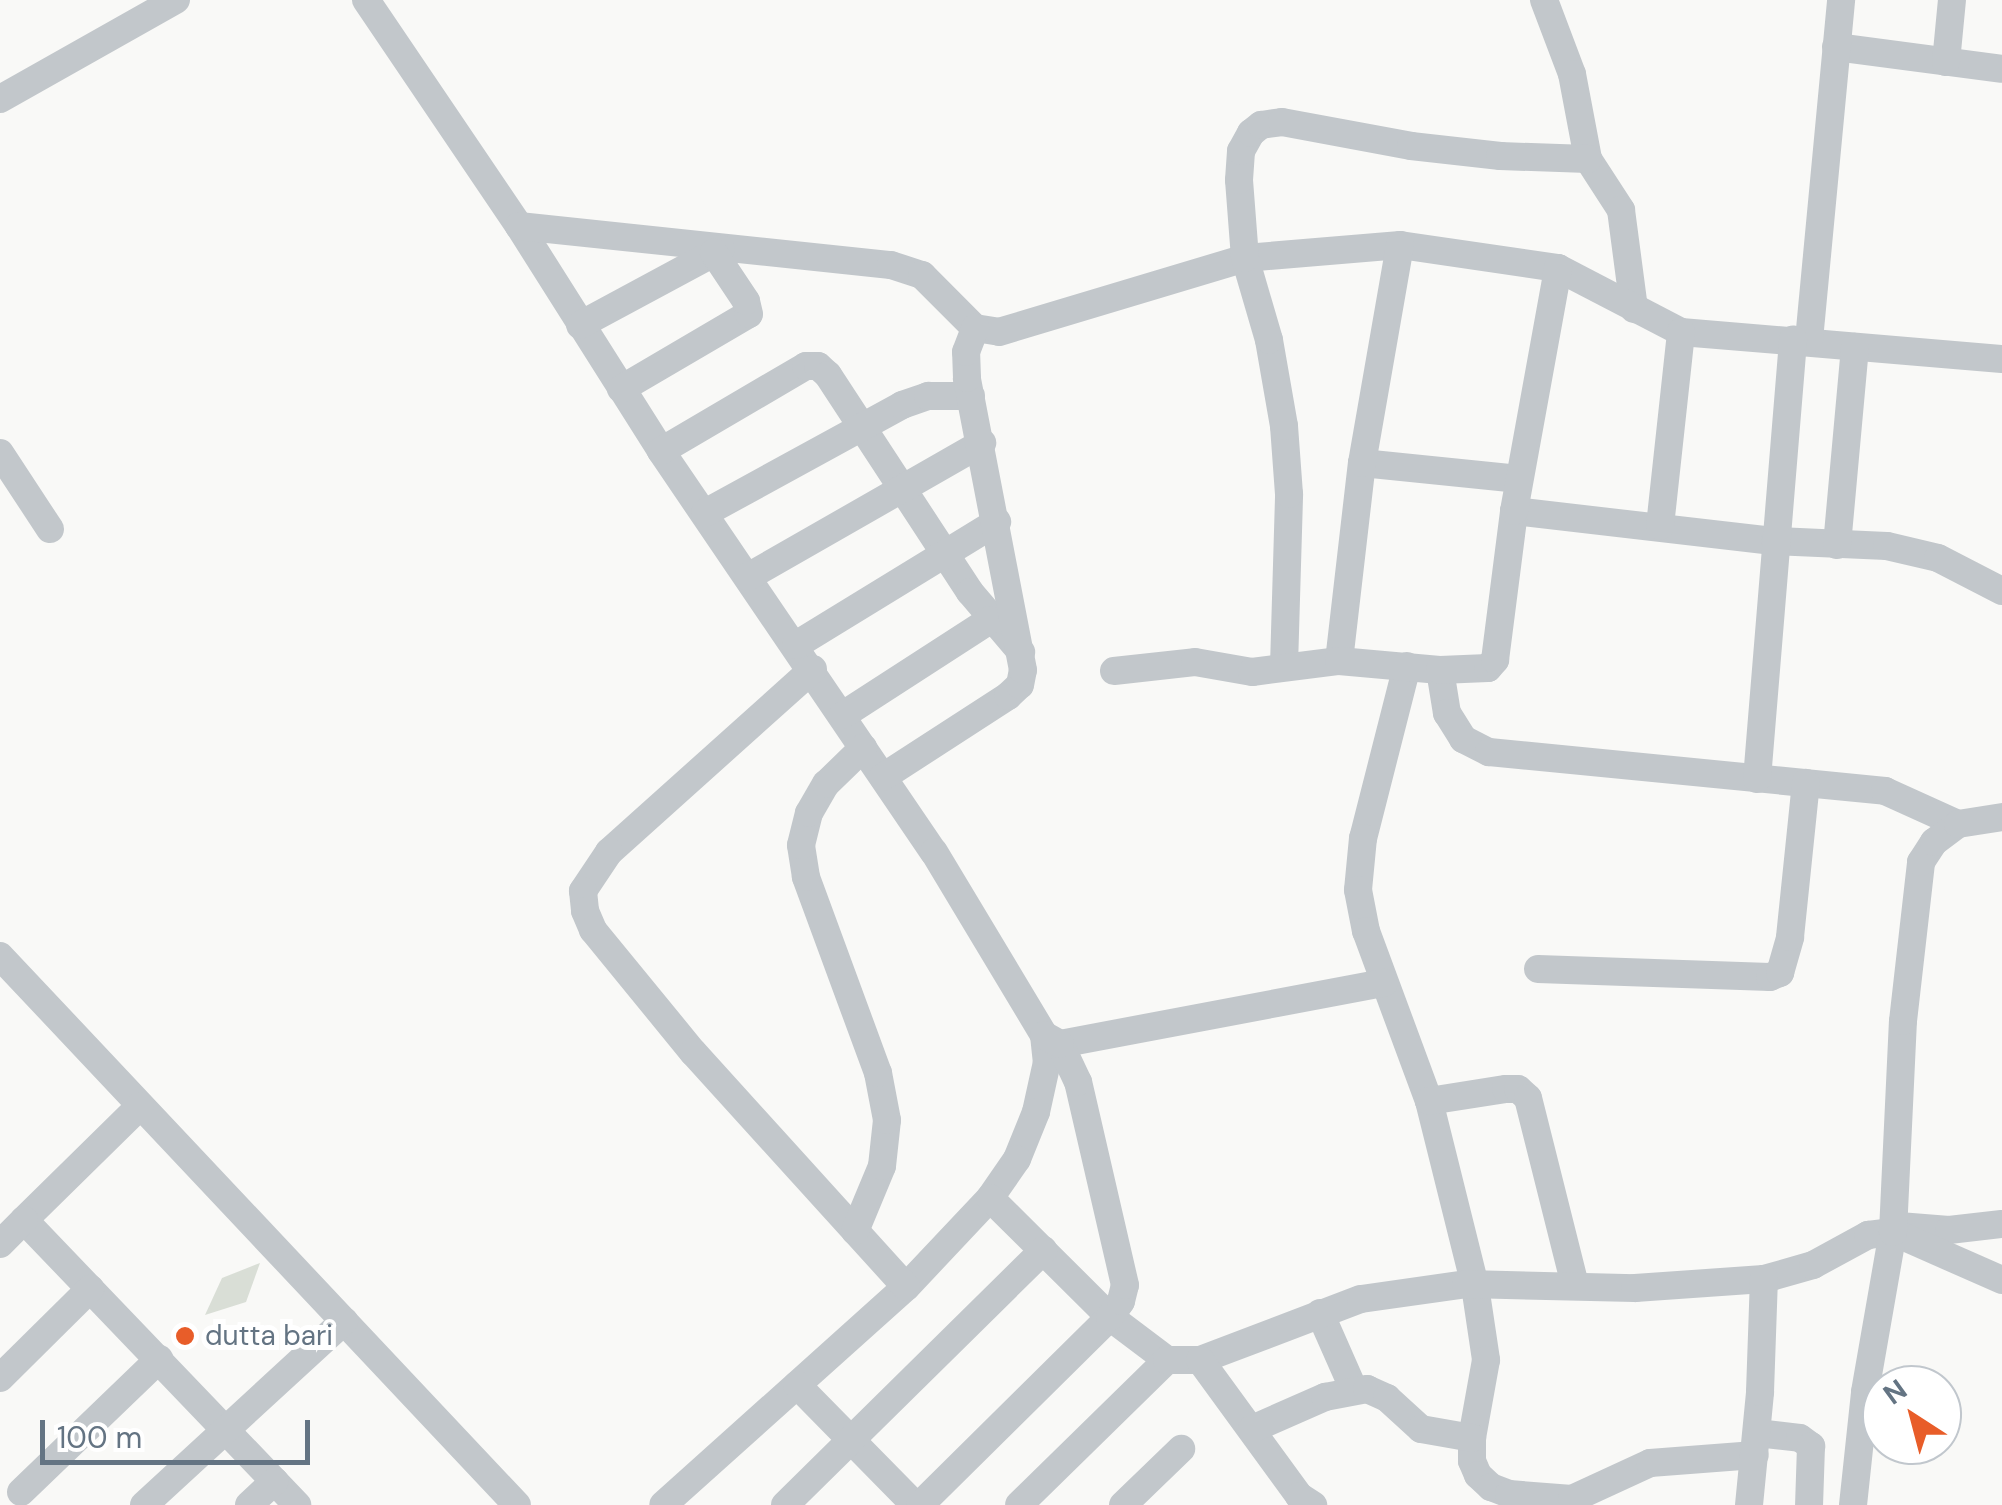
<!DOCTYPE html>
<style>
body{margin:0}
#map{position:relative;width:2002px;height:1505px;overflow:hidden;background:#f9f9f7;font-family:"DM Sans",sans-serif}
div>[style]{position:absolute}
.green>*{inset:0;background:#d9ded6}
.minor>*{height:28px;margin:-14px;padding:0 14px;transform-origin:14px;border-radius:14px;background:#c2c7cb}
.dots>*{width:28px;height:28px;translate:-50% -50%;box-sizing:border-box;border:5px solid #fff;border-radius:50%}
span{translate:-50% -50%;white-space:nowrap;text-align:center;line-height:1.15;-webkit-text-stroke:10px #fff;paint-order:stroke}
.poi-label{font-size:28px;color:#647483}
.left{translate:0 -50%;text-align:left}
.north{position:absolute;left:1862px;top:1365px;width:100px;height:100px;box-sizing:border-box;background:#fff;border:2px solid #c1c7cd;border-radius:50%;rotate:324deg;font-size:28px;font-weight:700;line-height:40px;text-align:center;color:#647483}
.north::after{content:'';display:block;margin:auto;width:35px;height:45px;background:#e85d29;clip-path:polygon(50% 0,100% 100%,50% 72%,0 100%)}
.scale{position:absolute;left:40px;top:1420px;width:270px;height:45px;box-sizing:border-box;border:5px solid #647483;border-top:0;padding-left:12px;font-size:30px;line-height:35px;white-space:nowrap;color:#647483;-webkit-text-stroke:8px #fff;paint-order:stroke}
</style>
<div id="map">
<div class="green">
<i style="clip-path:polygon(260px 1263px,246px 1302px,205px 1315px,222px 1278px)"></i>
</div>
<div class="minor">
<i style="left:366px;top:0;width:273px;rotate:55.9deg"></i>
<i style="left:519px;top:226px;width:266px;rotate:57.7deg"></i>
<i style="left:661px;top:451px;width:485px;rotate:55.8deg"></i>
<i style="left:934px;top:852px;width:214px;rotate:59deg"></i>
<i style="left:1044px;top:1035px;width:27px;rotate:84deg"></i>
<i style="left:1047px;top:1062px;width:51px;rotate:102.4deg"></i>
<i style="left:1036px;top:1112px;width:51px;rotate:112deg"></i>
<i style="left:1017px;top:1159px;width:47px;rotate:124.7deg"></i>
<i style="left:990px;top:1198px;width:122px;rotate:133.3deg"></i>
<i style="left:906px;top:1287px;width:326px;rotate:138.1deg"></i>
<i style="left:1544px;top:0;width:79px;rotate:69.3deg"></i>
<i style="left:1572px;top:74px;width:86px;rotate:79.3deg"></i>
<i style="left:1588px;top:159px;width:61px;rotate:57.1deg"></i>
<i style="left:1621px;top:210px;width:100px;rotate:82.5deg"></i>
<i style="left:1836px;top:47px;width:167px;rotate:7.5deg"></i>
<i style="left:1946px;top:62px;width:62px;rotate:-84.5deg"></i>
<i style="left:0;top:99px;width:202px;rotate:-29.4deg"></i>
<i style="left:519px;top:226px;width:374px;rotate:6deg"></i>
<i style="left:891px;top:265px;width:33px;rotate:18deg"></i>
<i style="left:922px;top:275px;width:75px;rotate:45deg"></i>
<i style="left:975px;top:328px;width:24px;rotate:9deg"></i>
<i style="left:999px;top:332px;width:257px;rotate:-16.7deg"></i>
<i style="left:1245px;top:258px;width:156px;rotate:-4.8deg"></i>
<i style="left:1400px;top:245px;width:160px;rotate:8.3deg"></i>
<i style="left:1558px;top:268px;width:139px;rotate:27.5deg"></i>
<i style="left:1681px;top:332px;width:322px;rotate:4.8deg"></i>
<i style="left:580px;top:325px;width:160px;rotate:-28.3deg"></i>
<i style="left:1809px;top:340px;width:342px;rotate:-84.6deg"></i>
<i style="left:621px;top:389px;width:148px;rotate:-30.4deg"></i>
<i style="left:749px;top:314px;width:13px;rotate:-103deg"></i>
<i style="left:746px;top:301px;width:58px;rotate:-123.7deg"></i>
<i style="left:661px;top:451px;width:168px;rotate:-30.4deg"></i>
<i style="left:806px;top:366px;width:12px"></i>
<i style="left:818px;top:366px;width:13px;rotate:42deg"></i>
<i style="left:828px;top:375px;width:259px;rotate:56.8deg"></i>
<i style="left:970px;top:592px;width:79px;rotate:49.6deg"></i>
<i style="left:0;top:453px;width:91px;rotate:56.7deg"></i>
<i style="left:1362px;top:463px;width:158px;rotate:5.8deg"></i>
<i style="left:1514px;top:511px;width:263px;rotate:6.6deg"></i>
<i style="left:1775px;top:541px;width:112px;rotate:2.6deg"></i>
<i style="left:1887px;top:546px;width:52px;rotate:13.2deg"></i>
<i style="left:1938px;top:558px;width:72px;rotate:27.3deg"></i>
<i style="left:705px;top:513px;width:225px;rotate:-28.7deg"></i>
<i style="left:902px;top:405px;width:28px;rotate:-19deg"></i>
<i style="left:928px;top:396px;width:43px"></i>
<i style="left:1660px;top:526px;width:195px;rotate:-83.8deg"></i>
<i style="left:1837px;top:545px;width:199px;rotate:-84.8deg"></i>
<i style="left:748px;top:577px;width:270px;rotate:-29.8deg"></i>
<i style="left:796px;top:645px;width:236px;rotate:-31.5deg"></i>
<i style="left:1339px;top:661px;width:199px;rotate:-83.4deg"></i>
<i style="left:1362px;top:463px;width:221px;rotate:-80.1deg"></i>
<i style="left:1284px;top:666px;width:172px;rotate:-88.3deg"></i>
<i style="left:1289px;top:494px;width:68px;rotate:-94.2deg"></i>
<i style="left:1284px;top:426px;width:87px;rotate:-99.9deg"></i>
<i style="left:1269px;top:340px;width:85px;rotate:-106.3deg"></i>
<i style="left:1245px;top:258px;width:78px;rotate:-94.4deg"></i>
<i style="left:1239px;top:180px;width:29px;rotate:-86deg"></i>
<i style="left:1241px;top:151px;width:21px;rotate:-61deg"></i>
<i style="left:1251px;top:133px;width:13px;rotate:-39deg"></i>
<i style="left:1261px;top:125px;width:21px;rotate:-8deg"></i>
<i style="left:1282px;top:122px;width:131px;rotate:10.5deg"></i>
<i style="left:1411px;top:146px;width:90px;rotate:6.4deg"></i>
<i style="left:1500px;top:156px;width:88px;rotate:2deg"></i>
<i style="left:1407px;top:666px;width:178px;rotate:104.3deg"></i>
<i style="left:1363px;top:838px;width:52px;rotate:95.5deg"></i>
<i style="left:1358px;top:890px;width:42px;rotate:79deg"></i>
<i style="left:1366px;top:931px;width:181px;rotate:69.7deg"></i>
<i style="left:1429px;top:1101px;width:191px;rotate:76deg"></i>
<i style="left:1475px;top:1286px;width:75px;rotate:81.5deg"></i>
<i style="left:1486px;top:1360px;width:79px;rotate:100.2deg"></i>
<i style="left:1472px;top:1438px;width:23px;rotate:90deg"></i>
<i style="left:1472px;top:1461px;width:15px;rotate:67deg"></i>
<i style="left:1478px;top:1475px;width:18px;rotate:43deg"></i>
<i style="left:1491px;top:1487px;width:19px;rotate:21deg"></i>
<i style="left:1509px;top:1494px;width:63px;rotate:4.5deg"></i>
<i style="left:1572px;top:1499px;width:86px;rotate:-24.8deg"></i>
<i style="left:1650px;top:1463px;width:105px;rotate:-4.4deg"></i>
<i style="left:813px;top:669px;width:274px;rotate:138.1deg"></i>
<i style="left:609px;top:852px;width:47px;rotate:123.7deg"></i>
<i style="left:583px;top:891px;width:20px;rotate:84deg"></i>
<i style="left:585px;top:911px;width:21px;rotate:67deg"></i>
<i style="left:593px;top:930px;width:158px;rotate:50.7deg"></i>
<i style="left:693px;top:1052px;width:317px;rotate:47.8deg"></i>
<i style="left:1440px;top:670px;width:44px;rotate:80.8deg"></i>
<i style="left:1447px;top:713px;width:31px;rotate:58deg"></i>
<i style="left:1463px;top:739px;width:29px;rotate:27deg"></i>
<i style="left:1489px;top:752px;width:398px;rotate:5.6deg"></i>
<i style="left:1885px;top:791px;width:80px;rotate:24.3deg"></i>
<i style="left:1114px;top:671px;width:81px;rotate:-6.3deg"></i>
<i style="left:1195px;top:662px;width:58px;rotate:10deg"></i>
<i style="left:1252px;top:672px;width:88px;rotate:-7.2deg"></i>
<i style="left:1339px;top:661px;width:101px;rotate:5.1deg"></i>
<i style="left:1440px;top:670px;width:48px;rotate:-2.4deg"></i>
<i style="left:1488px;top:668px;width:11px;rotate:-49deg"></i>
<i style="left:1495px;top:660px;width:150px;rotate:-82.7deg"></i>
<i style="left:1514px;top:511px;width:247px;rotate:-79.7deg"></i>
<i style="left:843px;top:715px;width:175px;rotate:-32.9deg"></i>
<i style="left:883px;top:777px;width:149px;rotate:-32.9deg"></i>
<i style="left:1008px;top:696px;width:16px;rotate:-43deg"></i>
<i style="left:1020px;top:685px;width:15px;rotate:-79deg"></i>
<i style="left:1023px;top:670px;width:297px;rotate:-100.9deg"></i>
<i style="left:967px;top:378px;width:26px;rotate:-92deg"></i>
<i style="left:966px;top:352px;width:26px;rotate:-69deg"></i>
<i style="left:1757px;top:779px;width:441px;rotate:-85.3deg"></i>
<i style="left:0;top:956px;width:754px;rotate:46.72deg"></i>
<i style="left:1538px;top:969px;width:232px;rotate:2deg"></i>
<i style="left:1770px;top:977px;width:11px;rotate:-22deg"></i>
<i style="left:1780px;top:973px;width:37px;rotate:-74deg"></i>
<i style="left:1790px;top:937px;width:155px;rotate:-84.1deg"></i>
<i style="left:1060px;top:1044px;width:330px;rotate:-10.7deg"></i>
<i style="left:1429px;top:1101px;width:78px;rotate:-8.9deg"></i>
<i style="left:1506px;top:1089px;width:12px"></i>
<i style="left:1518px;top:1089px;width:13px;rotate:42deg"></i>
<i style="left:1528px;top:1098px;width:193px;rotate:75.9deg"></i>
<i style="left:140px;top:1106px;width:163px;rotate:135.5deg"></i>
<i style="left:24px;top:1220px;width:395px;rotate:46.2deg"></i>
<i style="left:990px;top:1198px;width:169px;rotate:44.8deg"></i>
<i style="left:1110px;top:1317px;width:71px;rotate:37deg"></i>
<i style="left:1167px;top:1360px;width:207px;rotate:135.6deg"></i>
<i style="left:1899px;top:1226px;width:50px;rotate:4.6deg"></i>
<i style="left:1949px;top:1230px;width:53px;rotate:-6.5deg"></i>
<i style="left:855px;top:1231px;width:70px;rotate:-67.4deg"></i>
<i style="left:882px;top:1166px;width:46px;rotate:-83.8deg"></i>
<i style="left:887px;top:1120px;width:48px;rotate:-100.8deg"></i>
<i style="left:878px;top:1073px;width:209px;rotate:-110.2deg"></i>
<i style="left:806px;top:877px;width:32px;rotate:-99deg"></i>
<i style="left:801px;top:845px;width:33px;rotate:-76deg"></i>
<i style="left:809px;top:813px;width:34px;rotate:-60deg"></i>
<i style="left:826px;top:784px;width:52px;rotate:-44.2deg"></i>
<i style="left:0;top:1244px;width:34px;rotate:-45deg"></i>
<i style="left:1320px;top:1313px;width:84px;rotate:66.2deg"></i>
<i style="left:1167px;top:1360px;width:33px"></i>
<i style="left:1200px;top:1360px;width:172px;rotate:-20.8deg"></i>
<i style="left:1361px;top:1299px;width:106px;rotate:-8.1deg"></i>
<i style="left:1466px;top:1284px;width:169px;rotate:1.4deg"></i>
<i style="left:1635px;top:1288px;width:129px;rotate:-4deg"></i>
<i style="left:1764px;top:1279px;width:51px;rotate:-15.9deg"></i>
<i style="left:1813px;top:1265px;width:63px;rotate:-28.6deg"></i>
<i style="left:1868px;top:1235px;width:25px;rotate:-7deg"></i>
<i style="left:1893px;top:1232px;width:119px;rotate:23.8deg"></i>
<i style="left:1200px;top:1360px;width:168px;rotate:53.9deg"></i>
<i style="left:1299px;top:1496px;width:17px;rotate:33deg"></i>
<i style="left:0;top:1378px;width:127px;rotate:-44.7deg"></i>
<i style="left:797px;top:1385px;width:168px;rotate:45.5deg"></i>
<i style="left:1252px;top:1429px;width:80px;rotate:-23.7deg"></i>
<i style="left:1325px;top:1397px;width:43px;rotate:-10.8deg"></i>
<i style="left:1367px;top:1389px;width:22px;rotate:24deg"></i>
<i style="left:1387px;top:1398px;width:46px;rotate:42.4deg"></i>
<i style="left:1421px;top:1429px;width:52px;rotate:10deg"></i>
<i style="left:1757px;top:1433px;width:43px;rotate:6.6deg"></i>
<i style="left:1800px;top:1438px;width:14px;rotate:36deg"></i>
<i style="left:1811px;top:1446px;width:59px;rotate:91.9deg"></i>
<i style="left:21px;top:1492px;width:192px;rotate:-43.9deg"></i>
<i style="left:144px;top:1505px;width:272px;rotate:-42.6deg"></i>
<i style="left:249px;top:1505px;width:35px;rotate:-43deg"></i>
<i style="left:785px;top:1505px;width:363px;rotate:-44.6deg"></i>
<i style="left:920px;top:1505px;width:267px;rotate:-44.7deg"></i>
<i style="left:1110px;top:1317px;width:19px;rotate:-55deg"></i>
<i style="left:1121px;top:1301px;width:16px;rotate:-76deg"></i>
<i style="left:1125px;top:1285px;width:208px;rotate:-103deg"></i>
<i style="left:1078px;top:1082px;width:42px;rotate:-115.3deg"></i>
<i style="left:1060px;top:1044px;width:18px;rotate:-151deg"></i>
<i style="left:1123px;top:1505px;width:81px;rotate:-44deg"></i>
<i style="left:1749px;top:1505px;width:114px;rotate:-84.4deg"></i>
<i style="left:1760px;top:1392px;width:113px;rotate:-88deg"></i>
<i style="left:1853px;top:1505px;width:114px;rotate:-83.9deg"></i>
<i style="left:1865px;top:1392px;width:162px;rotate:-80.1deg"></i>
<i style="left:1893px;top:1232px;width:211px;rotate:-87.3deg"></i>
<i style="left:1903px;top:1021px;width:160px;rotate:-83.5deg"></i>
<i style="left:1921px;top:862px;width:24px;rotate:-57deg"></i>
<i style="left:1934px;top:842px;width:30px;rotate:-37deg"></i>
<i style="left:1958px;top:824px;width:45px;rotate:-9deg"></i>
</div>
<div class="dots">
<i style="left:185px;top:1336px;background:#e85d29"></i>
</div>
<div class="poi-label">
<span class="left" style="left:205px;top:1336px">dutta bari</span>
</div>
<div class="north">N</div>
<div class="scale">100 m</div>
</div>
